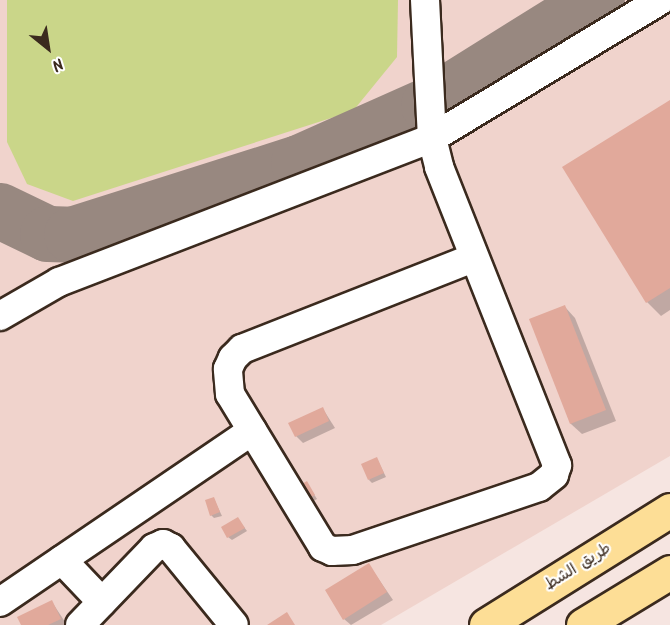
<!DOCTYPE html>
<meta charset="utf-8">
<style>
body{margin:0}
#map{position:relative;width:670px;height:625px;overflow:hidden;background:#f6e5e1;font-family:Kalam,"Playpen Sans Arabic",sans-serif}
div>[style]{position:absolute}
.built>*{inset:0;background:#f0d3cc}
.green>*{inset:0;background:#cad689}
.shadow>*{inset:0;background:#0003}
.taxiway>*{height:56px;margin:-28px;padding:0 28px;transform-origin:28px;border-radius:28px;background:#988880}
.building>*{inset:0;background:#e1a99b}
.roads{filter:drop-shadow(2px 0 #3b2a1e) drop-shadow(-2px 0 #3b2a1e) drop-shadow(0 2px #3b2a1e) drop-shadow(0 -2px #3b2a1e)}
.minor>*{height:28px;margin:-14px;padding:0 14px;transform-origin:14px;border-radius:14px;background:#fff}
.highway>*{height:33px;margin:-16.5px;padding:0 16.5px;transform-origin:16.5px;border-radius:16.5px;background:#fdde96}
span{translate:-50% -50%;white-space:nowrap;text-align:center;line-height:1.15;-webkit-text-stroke:4.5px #fff;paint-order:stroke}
.street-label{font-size:16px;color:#3b2a1e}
.north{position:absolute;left:18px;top:18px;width:60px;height:60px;-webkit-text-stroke:4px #fff;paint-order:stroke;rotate:150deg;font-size:16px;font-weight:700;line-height:24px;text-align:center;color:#3b2a1e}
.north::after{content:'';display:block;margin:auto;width:21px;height:27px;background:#3b2a1e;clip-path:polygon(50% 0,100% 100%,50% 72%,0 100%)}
</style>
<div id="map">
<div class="built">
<i style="clip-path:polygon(0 0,670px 0,670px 456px,381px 625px,0 625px)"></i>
</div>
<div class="green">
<i style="clip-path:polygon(7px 0,398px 0,397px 57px,353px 111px,73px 201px,27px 184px,7px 142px)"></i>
</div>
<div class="shadow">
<i style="clip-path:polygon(670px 102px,670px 310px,661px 316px,647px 302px,564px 167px)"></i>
<i style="clip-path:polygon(565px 307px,575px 318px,616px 421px,582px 434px,571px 424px,531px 320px)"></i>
<i style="clip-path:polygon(323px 409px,335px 428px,303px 443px,296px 436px)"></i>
<i style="clip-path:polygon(377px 459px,386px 477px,372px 483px,369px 480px)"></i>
<i style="clip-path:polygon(307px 483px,317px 499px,299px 509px)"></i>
<i style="clip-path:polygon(214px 499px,222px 516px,214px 518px,211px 515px)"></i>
<i style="clip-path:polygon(238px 519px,247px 531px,232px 540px,228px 537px)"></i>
<i style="clip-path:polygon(369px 565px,393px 600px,351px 625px,344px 619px)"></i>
<i style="clip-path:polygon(52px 602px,67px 625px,22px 625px)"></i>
</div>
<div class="taxiway">
<i style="left:0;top:211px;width:53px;rotate:25.6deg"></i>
<i style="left:48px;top:234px;width:24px;rotate:2deg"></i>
<i style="left:72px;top:235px;width:238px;rotate:-17.6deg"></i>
<i style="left:299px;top:163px;width:142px;rotate:-24deg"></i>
<i style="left:429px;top:105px;width:198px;rotate:-32deg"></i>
</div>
<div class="building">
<i style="clip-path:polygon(670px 100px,670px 288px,646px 303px,562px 167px)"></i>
<i style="clip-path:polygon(565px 305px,606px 410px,570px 424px,529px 319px)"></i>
<i style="clip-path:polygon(323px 407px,329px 421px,295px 437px,288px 423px)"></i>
<i style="clip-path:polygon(377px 457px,384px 473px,368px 480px,361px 464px)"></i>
<i style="clip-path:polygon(307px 481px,315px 495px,294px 507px,287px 493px)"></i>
<i style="clip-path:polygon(214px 497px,220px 512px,210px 516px,205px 500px)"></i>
<i style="clip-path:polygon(238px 517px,245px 528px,227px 538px,221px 527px)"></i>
<i style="clip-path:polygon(369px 563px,387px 592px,343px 620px,325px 590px)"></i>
<i style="clip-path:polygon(52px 600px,61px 619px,48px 625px,21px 625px,17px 617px)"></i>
<i style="clip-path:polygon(287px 612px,295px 625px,267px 625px)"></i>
</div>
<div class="roads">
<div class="minor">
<i style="left:425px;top:0;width:138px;rotate:87.1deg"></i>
<i style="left:432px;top:138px;width:30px;rotate:76deg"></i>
<i style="left:439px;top:167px;width:321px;rotate:68.4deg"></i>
<i style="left:557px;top:465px;width:10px;rotate:107deg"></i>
<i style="left:554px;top:475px;width:19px;rotate:141deg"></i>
<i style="left:539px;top:487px;width:196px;rotate:161.3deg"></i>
<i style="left:353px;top:550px;width:21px;rotate:177deg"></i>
<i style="left:332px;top:551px;width:10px;rotate:-156deg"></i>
<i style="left:323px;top:547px;width:179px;rotate:-121.3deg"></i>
<i style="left:230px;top:394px;width:25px;rotate:-95deg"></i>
<i style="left:228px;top:369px;width:12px;rotate:-66deg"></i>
<i style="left:233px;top:358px;width:13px;rotate:-45deg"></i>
<i style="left:242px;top:349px;width:248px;rotate:-21.5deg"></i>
<i style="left:0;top:316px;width:68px;rotate:-30deg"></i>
<i style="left:59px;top:282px;width:400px;rotate:-21.1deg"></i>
<i style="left:432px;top:138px;width:267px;rotate:-31.1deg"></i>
<i style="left:62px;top:560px;width:58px;rotate:46.4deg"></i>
<i style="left:0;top:602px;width:305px;rotate:-34.2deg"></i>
<i style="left:80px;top:625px;width:107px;rotate:-46.1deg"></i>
<i style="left:154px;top:548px;width:10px;rotate:-24deg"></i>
<i style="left:163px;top:544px;width:9px;rotate:27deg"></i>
<i style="left:171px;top:548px;width:99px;rotate:50.7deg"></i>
</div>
<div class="highway">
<i style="left:486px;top:625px;width:217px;rotate:-32deg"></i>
<i style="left:583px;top:625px;width:102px;rotate:-31.3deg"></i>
</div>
</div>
<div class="street-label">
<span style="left:578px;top:567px;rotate:-32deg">طريق الشط</span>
</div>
<div class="north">N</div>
</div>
